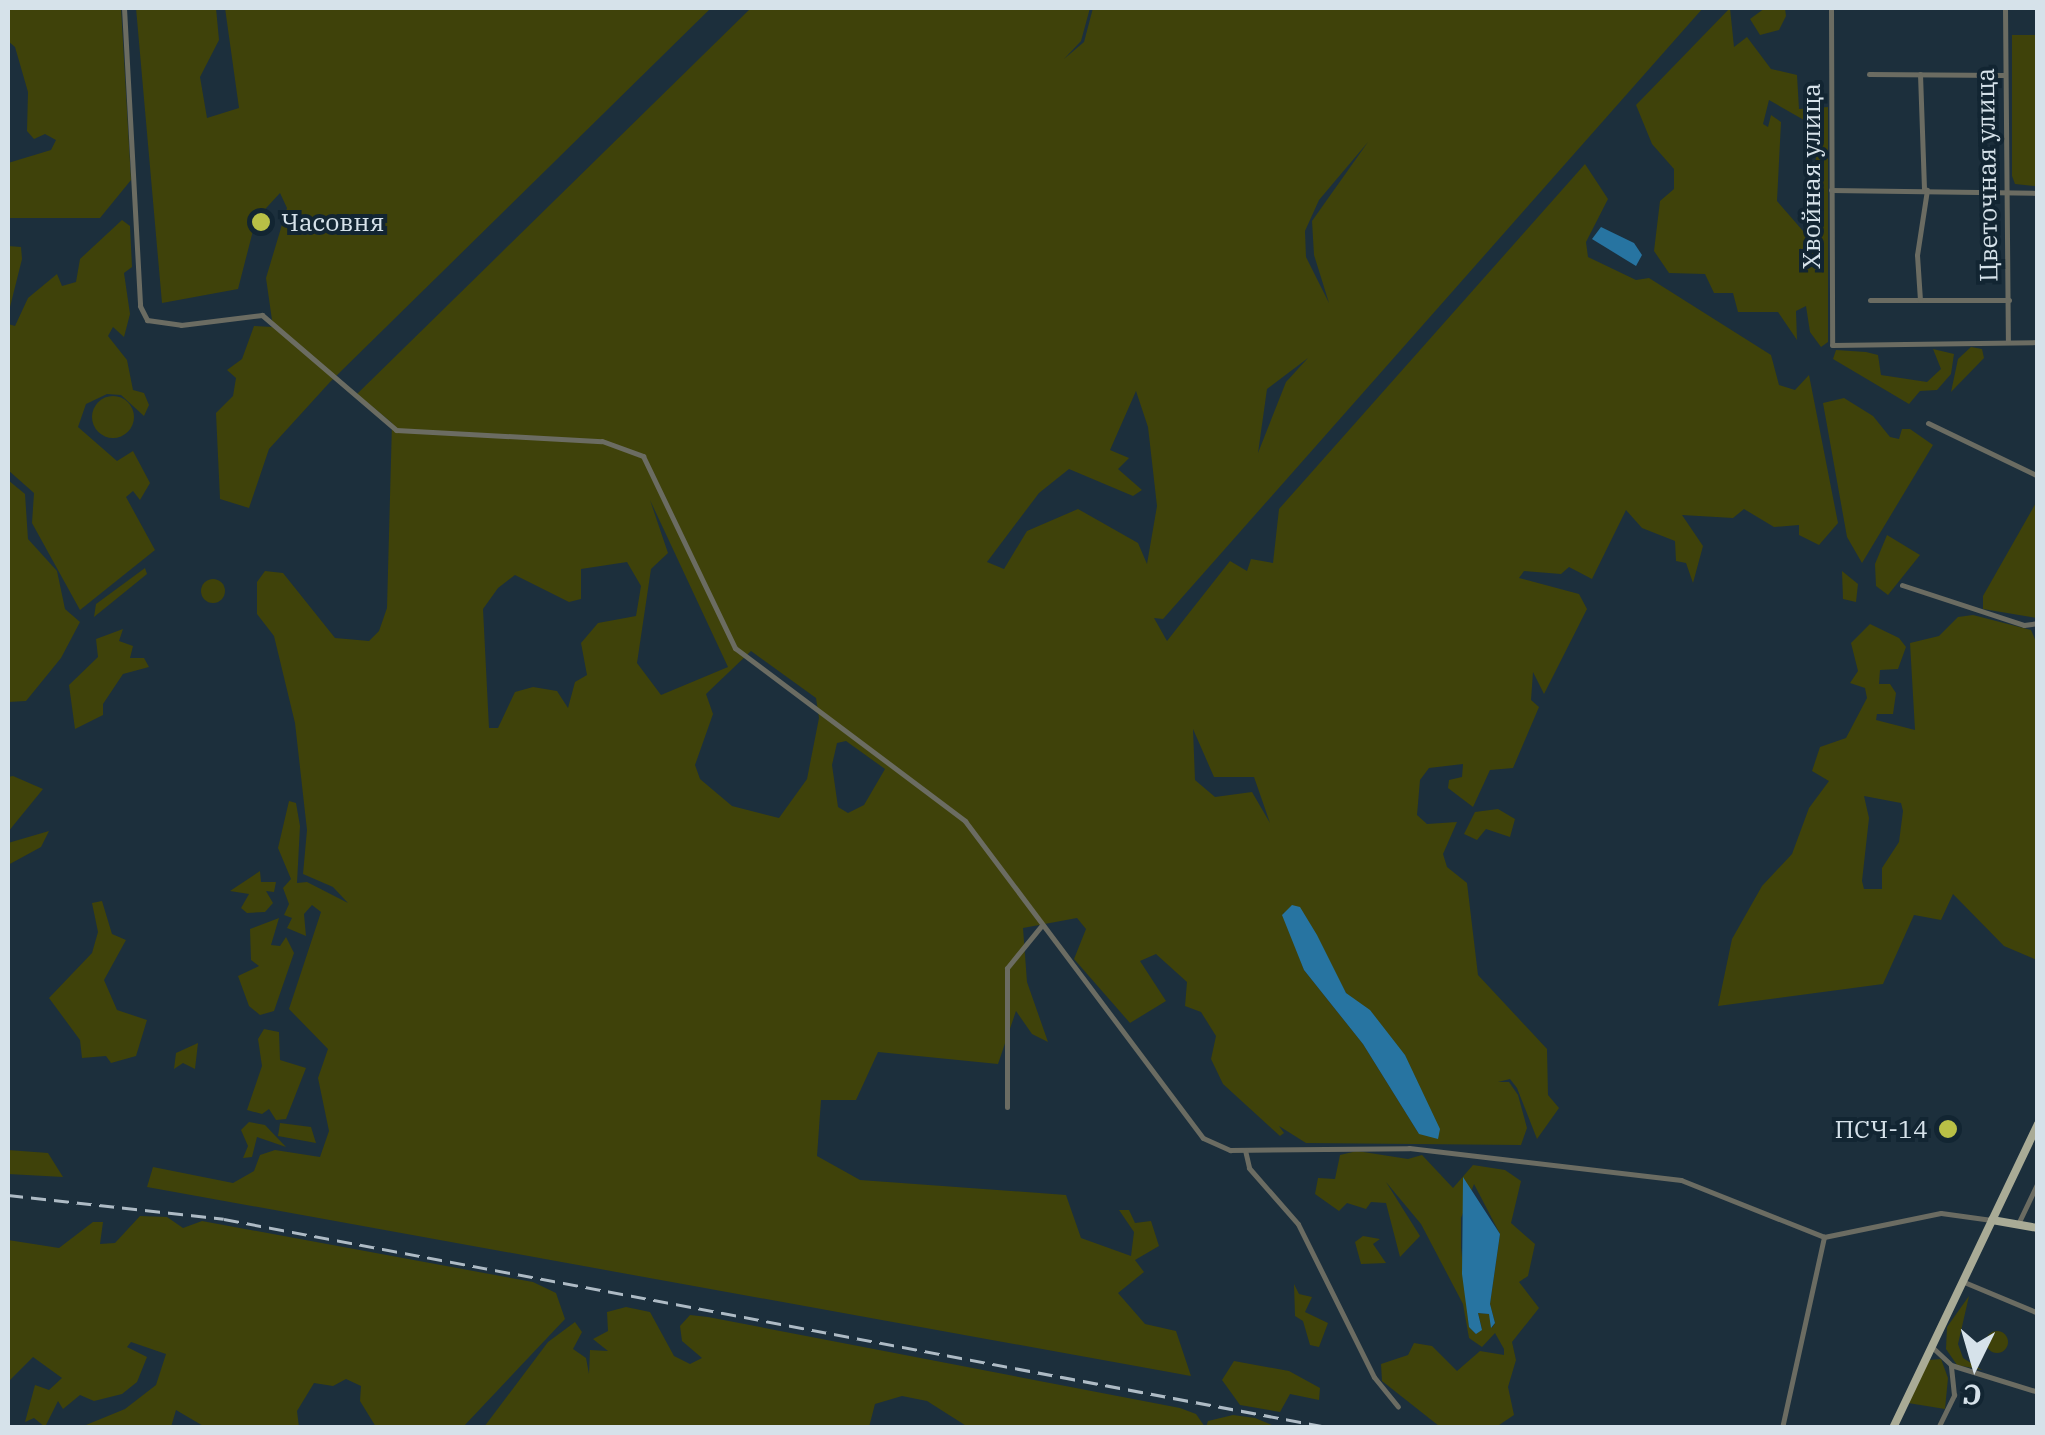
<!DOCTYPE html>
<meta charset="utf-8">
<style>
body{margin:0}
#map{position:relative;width:2045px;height:1435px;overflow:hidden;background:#1c2f3c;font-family:"IBM Plex Serif",serif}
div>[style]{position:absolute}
.green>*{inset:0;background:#3f420a}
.round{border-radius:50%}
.water>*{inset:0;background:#2774a1}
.minor>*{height:5px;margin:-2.5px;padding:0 2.5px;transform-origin:2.5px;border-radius:2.5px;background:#6b6c62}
.major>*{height:8px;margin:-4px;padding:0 4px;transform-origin:4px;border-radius:4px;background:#a9ab96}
.rail>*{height:2.5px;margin-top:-1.25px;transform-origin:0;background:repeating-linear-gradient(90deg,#aebbc5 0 15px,transparent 0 23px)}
.dots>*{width:28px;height:28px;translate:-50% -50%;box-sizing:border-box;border:5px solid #122532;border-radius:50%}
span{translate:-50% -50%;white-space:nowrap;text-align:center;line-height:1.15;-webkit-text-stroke:8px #122532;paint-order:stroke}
.street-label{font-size:25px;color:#d6e2ea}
.poi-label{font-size:25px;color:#d6e2ea}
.left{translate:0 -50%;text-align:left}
.right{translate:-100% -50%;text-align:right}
.frame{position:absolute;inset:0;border:10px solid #d6e2ea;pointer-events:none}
.north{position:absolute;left:1925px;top:1315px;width:100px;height:100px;-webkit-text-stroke:8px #122532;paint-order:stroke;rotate:185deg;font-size:28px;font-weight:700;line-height:40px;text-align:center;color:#d6e2ea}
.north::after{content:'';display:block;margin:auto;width:35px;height:45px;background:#d6e2ea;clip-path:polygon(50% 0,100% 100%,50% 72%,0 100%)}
</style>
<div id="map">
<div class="green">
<i style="clip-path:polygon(8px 8px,121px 8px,131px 180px,100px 218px,8px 218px,8px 163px,51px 150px,56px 140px,45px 134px,34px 139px,27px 131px,28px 92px,15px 47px,8px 41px)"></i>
<i style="clip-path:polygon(136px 8px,216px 8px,219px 40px,200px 77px,207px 118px,239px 108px,225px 8px,711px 8px,330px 382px,269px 449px,249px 508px,220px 499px,216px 413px,233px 396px,236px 378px,227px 370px,242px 359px,254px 326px,273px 327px,266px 278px,287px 208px,280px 193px,256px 219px,238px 289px,162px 303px)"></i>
<i style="clip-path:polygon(evenodd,751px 8px,1090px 8px,1081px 41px,1064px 59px,1084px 42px,1093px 8px,1703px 8px,1163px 619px,1154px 618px,1167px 641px,1230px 561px,1247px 571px,1251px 559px,1273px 563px,1279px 509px,1585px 164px,1608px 199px,1586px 242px,1588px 257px,1636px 280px,1649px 278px,1771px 355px,1779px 385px,1795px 390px,1809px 375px,1838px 523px,1819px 545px,1799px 535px,1799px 525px,1774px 527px,1744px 509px,1733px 518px,1682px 515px,1703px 546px,1693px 583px,1686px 563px,1676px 561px,1675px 541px,1642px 528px,1626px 510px,1592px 579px,1569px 567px,1561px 574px,1524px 571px,1519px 578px,1579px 594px,1587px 609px,1544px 694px,1533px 672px,1531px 700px,1539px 707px,1513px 768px,1490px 770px,1473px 807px,1448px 788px,1449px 780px,1462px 777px,1463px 764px,1429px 768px,1420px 780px,1417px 815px,1427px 824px,1457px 822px,1443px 854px,1447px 867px,1467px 883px,1478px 975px,1547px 1049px,1548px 1095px,1559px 1108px,1537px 1139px,1517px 1088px,1510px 1079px,1498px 1082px,1509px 1082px,1518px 1095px,1527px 1128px,1521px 1145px,1306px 1143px,1279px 1126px,1284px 1133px,1280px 1136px,1223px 1084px,1211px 1059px,1216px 1036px,1201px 1012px,1185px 1006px,1187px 982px,1156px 954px,1140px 961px,1166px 1001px,1130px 1023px,1074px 959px,1086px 929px,1077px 918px,1023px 928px,1027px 982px,1048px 1042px,1032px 1034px,1016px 1011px,998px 1064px,878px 1052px,856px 1100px,821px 1100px,817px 1156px,860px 1180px,1066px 1195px,1081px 1238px,1131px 1256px,1134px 1232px,1119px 1210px,1129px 1210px,1135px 1223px,1151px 1221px,1159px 1246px,1135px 1260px,1144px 1272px,1118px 1293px,1145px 1324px,1176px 1331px,1191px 1376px,147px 1187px,153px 1167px,233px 1183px,254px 1171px,260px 1155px,275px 1150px,320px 1157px,329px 1131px,318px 1078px,328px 1049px,289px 1009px,321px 912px,312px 905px,304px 914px,306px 936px,287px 928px,292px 918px,284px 915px,289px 904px,283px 888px,291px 879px,278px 848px,289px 801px,296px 803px,300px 826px,297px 883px,307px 882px,348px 903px,333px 887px,303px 874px,307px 830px,295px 723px,274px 636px,257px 614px,257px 582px,265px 571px,283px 573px,335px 638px,369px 641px,379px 631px,387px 608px,392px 423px,357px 394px,751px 8px,1368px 142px,1312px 221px,1314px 255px,1329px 303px,1306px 257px,1305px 231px,1319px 200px,1368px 142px,751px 8px,1308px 358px,1286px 382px,1258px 453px,1267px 389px,1308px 358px,751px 8px,1136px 391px,1148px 427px,1157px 506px,1147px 564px,1138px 543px,1078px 509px,1027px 531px,1004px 569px,987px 562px,1039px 493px,1069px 469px,1133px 496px,1142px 490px,1118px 469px,1129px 458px,1110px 450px,1136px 391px,751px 8px,650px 500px,728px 667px,661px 695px,637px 663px,651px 569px,668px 553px,650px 500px,751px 8px,627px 562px,641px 586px,636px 616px,598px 623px,581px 643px,587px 675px,575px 682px,568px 708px,557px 691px,533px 687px,515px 692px,498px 728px,489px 728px,483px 609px,498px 588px,515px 575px,569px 602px,581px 599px,581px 569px,627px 562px,751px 8px,751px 651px,816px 698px,819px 718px,807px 779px,779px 818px,732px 806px,700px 779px,695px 765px,713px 714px,706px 694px,751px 651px,751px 8px,1193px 729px,1214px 777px,1254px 777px,1270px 823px,1252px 792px,1215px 797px,1195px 780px,1193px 729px,751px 8px,846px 741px,885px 769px,864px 805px,848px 813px,838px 807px,832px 765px,837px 743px,846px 741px,751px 8px,1283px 912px,1323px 951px,1346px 993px,1405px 1055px,1419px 1134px,1363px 1044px,1304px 970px,1283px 912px)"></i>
<i style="clip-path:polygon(evenodd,1730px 8px,1734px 47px,1747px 37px,1771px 69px,1797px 75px,1799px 109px,1828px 107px,1828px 342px,1821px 347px,1810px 332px,1806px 306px,1796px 311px,1797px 340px,1778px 312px,1738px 312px,1733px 293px,1714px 293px,1705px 274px,1669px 273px,1654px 251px,1660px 201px,1674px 189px,1674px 169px,1652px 144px,1636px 105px,1730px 8px,1769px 100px,1818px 128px,1811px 221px,1803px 231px,1777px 201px,1781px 122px,1771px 115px,1768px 127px,1763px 124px,1769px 100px)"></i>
<i style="clip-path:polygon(1765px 8px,1785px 8px,1786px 16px,1779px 30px,1760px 35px,1750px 19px)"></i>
<i style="clip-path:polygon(2012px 35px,2037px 35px,2035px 186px,2015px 184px,2012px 176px)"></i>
<i style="clip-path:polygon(122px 220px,130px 226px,132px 267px,124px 273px,130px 314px,124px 337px,113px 327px,108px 336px,127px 360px,133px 390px,144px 393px,149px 405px,144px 416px,121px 395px,107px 394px,86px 404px,78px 427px,117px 461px,133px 451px,150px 483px,140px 500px,133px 491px,126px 497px,155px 550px,80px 610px,32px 523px,34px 493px,8px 470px,8px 324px,15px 326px,28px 298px,57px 274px,62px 286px,76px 282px,80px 259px)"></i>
<i style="clip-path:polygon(8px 246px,21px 247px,22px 259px,8px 315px)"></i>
<i style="clip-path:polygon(1971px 347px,1982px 349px,1984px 358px,1951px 392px,1958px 359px)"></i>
<i style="clip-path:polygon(1933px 349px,1954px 354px,1951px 374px,1937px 390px,1920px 391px,1909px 404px,1833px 359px,1836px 350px,1866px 352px,1878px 355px,1881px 375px,1927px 382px,1941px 369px)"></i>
<i class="round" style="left:92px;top:396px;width:42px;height:42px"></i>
<i style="clip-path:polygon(1844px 398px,1873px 416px,1890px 437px,1899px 439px,1902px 429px,1910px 429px,1933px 445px,1862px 563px,1847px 537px,1823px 403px)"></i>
<i style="clip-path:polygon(8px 480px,25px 494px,28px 539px,57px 571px,65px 609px,80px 622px,61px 658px,26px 701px,8px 702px)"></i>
<i style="clip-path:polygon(2037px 501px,2037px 618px,1983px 609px,1983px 596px)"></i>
<i style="clip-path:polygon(1887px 535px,1920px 555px,1888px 595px,1876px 586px,1875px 564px)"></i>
<i style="clip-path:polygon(145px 568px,147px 574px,94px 617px,96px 604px)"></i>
<i style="clip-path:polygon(1842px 571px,1858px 584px,1856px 602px,1843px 599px)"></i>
<i class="round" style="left:201px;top:579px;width:24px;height:24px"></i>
<i style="clip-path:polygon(evenodd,1973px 615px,2031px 630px,2037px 644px,2037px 960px,2004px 946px,1953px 894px,1941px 920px,1914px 915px,1883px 984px,1718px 1006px,1732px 939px,1762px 886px,1792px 854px,1809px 808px,1829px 781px,1812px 771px,1820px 747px,1846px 738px,1867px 698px,1865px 688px,1850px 683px,1858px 671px,1851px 643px,1870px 624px,1899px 638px,1906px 647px,1898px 669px,1880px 670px,1879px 684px,1890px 684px,1896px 693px,1893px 714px,1877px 714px,1876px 720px,1915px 730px,1910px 643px,1939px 636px,1958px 617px,1973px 615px,1864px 796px,1901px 803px,1903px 811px,1899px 842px,1882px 868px,1882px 889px,1864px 889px,1862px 881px,1869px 818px,1864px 796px)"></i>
<i style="clip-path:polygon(123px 629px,119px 641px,133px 646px,130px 658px,144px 658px,149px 667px,123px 674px,103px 704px,103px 715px,75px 729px,69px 685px,98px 657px,96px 639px)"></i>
<i style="clip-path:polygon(13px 776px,43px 789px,8px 832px,8px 777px)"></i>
<i style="clip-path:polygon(1498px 809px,1515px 819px,1510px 837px,1486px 829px,1477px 840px,1464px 834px,1475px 812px)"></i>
<i style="clip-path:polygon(49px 831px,41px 847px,8px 865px,8px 843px)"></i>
<i style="clip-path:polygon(260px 871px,261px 882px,276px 882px,274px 892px,266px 891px,273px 903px,265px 912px,247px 913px,241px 908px,249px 894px,230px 891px)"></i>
<i style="clip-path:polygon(102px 901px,112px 934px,126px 940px,104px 980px,117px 1010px,147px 1020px,136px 1056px,111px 1063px,106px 1056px,82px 1058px,80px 1040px,49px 998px,92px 953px,98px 932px,92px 903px)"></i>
<i style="clip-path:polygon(279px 918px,271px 945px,280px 946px,286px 937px,294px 953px,274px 1011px,260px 1015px,249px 1006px,238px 976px,259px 966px,251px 960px,250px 929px)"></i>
<i style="clip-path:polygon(264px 1029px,279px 1032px,280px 1060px,306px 1068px,286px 1119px,276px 1120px,269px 1109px,262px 1114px,247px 1110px,262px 1066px,258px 1039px)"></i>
<i style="clip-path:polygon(198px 1043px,195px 1069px,183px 1063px,174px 1069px,176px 1053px)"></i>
<i style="clip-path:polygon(249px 1122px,265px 1125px,286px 1147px,257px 1137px,252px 1157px,243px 1158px,248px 1146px,241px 1130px)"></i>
<i style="clip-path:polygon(280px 1123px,311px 1127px,316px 1143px,278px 1136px)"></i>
<i style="clip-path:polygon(8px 1150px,48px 1153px,63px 1177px,8px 1174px)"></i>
<i style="clip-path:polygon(evenodd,1357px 1151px,1408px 1159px,1422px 1155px,1453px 1188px,1473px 1165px,1505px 1170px,1521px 1181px,1511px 1223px,1535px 1244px,1528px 1276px,1519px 1282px,1539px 1308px,1512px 1342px,1516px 1360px,1508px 1387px,1514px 1415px,1496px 1427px,1439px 1426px,1382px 1381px,1381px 1364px,1408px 1355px,1414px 1343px,1432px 1346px,1457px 1371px,1480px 1351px,1504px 1355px,1504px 1349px,1495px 1333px,1482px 1347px,1469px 1338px,1463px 1304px,1421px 1224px,1386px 1182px,1420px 1236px,1400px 1257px,1386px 1203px,1371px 1202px,1366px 1209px,1347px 1203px,1339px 1211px,1315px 1194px,1318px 1178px,1335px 1179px,1340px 1155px,1357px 1151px,1474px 1184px,1500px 1234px,1490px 1304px,1495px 1323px,1492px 1328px,1489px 1314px,1478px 1313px,1482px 1329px,1476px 1334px,1469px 1327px,1461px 1247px,1461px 1218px,1474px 1184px)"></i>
<i style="clip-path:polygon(140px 1216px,167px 1217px,183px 1228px,202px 1221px,533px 1282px,556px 1293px,565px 1319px,463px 1427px,376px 1427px,360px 1401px,361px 1386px,346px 1379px,333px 1386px,314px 1383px,297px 1411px,299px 1427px,205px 1427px,176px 1410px,171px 1427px,81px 1427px,125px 1409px,156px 1385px,166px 1354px,131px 1342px,127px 1347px,147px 1357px,137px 1382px,122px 1394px,94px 1401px,80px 1395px,63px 1409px,58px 1401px,45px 1427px,34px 1418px,25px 1422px,35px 1385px,49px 1390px,62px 1378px,33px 1357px,8px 1382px,8px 1240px,59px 1248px,93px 1222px,103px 1222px,100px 1244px,115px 1243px)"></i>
<i style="clip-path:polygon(1363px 1236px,1380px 1239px,1373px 1244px,1386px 1263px,1361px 1264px,1355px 1242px)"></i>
<i style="clip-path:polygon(1294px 1284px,1299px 1294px,1312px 1297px,1305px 1312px,1328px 1323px,1319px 1347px,1310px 1345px,1303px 1321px,1295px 1316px)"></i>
<i style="clip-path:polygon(1969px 1296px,1958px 1344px,1963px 1358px,1982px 1370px,1957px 1365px,1946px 1349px,1947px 1327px)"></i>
<i style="clip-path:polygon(626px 1307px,650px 1312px,674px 1356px,690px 1364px,702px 1358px,682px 1341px,680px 1326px,690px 1315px,708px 1317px,1180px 1408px,1196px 1414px,1205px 1427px,968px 1427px,927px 1401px,902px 1396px,875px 1404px,869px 1427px,484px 1427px,548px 1342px,575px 1322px,582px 1332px,573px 1349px,586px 1358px,589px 1374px,590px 1350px,608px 1351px,593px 1339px,608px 1331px,607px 1312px)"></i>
<i class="round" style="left:1986px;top:1331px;width:22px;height:22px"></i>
<i style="clip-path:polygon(1941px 1359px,1948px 1378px,1945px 1409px,1908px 1403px,1929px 1360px)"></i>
<i style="clip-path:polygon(1234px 1361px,1289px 1371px,1320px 1388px,1319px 1400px,1290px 1394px,1280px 1412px,1240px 1405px,1222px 1380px)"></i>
<i style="clip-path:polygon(1233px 1415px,1255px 1418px,1277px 1427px,1206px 1427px,1208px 1421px)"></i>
</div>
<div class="water">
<i style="clip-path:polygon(1601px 227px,1634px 243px,1642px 255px,1636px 266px,1592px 239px)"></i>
<i style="clip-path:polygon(1292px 905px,1300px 907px,1317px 935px,1346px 993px,1370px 1010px,1405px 1055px,1440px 1129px,1438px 1139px,1419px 1134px,1363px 1044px,1304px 970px,1282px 915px)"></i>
<i style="clip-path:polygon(1463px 1177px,1500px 1234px,1490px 1304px,1495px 1323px,1491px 1328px,1489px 1314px,1478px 1313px,1482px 1330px,1476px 1334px,1469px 1327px,1462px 1274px)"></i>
</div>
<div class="minor">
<i style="left:124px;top:8px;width:298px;rotate:86.9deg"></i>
<i style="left:140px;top:306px;width:16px;rotate:63deg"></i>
<i style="left:147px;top:320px;width:34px;rotate:8deg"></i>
<i style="left:181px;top:325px;width:82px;rotate:-7deg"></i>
<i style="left:262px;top:315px;width:177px;rotate:40.6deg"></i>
<i style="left:396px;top:430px;width:206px;rotate:3.1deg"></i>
<i style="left:602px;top:441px;width:44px;rotate:20.1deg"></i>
<i style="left:643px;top:456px;width:213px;rotate:64.4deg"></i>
<i style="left:735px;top:648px;width:288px;rotate:36.9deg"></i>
<i style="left:965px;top:821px;width:396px;rotate:53.1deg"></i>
<i style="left:1203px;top:1138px;width:30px;rotate:24deg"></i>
<i style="left:1230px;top:1150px;width:179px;rotate:-0.6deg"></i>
<i style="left:1409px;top:1148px;width:274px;rotate:6.7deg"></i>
<i style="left:1681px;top:1180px;width:154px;rotate:21.7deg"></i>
<i style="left:1824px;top:1237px;width:119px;rotate:-11.6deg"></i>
<i style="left:1941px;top:1213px;width:51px;rotate:7.8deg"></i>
<i style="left:1831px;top:8px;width:337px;rotate:89.8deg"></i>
<i style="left:1832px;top:345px;width:206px;rotate:-0.8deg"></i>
<i style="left:2005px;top:8px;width:334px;rotate:89.5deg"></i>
<i style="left:1869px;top:74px;width:135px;rotate:0.4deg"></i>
<i style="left:1920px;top:74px;width:115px;rotate:88deg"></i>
<i style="left:1831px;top:190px;width:207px;rotate:0.8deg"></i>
<i style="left:1870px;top:300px;width:139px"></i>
<i style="left:1920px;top:300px;width:45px;rotate:-93.8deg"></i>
<i style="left:1917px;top:255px;width:66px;rotate:-81.3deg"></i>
<i style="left:1928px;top:423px;width:122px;rotate:25.7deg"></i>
<i style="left:1902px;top:585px;width:128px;rotate:18.2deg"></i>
<i style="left:2024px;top:625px;width:14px;rotate:-8deg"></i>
<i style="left:1007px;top:1107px;width:139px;rotate:-90deg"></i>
<i style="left:1007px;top:968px;width:55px;rotate:-50.9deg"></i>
<i style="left:1245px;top:1150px;width:18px;rotate:77deg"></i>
<i style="left:1249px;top:1168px;width:74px;rotate:48.8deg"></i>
<i style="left:1298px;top:1224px;width:171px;rotate:63.6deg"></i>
<i style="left:1374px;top:1377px;width:38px;rotate:51deg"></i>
<i style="left:2018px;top:1224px;width:47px;rotate:-64.5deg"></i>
<i style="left:1964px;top:1282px;width:80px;rotate:22.7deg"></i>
<i style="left:1932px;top:1347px;width:26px;rotate:43deg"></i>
<i style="left:1951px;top:1365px;width:91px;rotate:17.2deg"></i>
<i style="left:1782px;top:1428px;width:196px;rotate:-77.6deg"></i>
<i style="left:1938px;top:1428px;width:37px;rotate:-64deg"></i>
<i style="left:1954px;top:1395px;width:30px;rotate:-96deg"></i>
</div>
<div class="major">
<i style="left:1992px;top:1220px;width:47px;rotate:9.9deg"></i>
<i style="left:1893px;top:1428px;width:337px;rotate:-64.5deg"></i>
</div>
<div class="rail">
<i style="left:8px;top:1195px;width:217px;rotate:6.3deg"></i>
<i style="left:224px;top:1219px;width:1128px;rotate:10.68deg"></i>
</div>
<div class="dots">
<i style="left:261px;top:222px;background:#b9c046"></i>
<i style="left:1948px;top:1129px;background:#b9c046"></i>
</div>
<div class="street-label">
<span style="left:1987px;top:175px;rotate:-91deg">Цветочная улица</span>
<span style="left:1811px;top:176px;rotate:-90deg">Хвойная улица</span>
</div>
<div class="poi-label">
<span class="left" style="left:281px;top:222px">Часовня</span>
<span class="right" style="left:1928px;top:1129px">ПСЧ-14</span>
</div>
<div class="frame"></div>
<div class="north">С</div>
</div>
